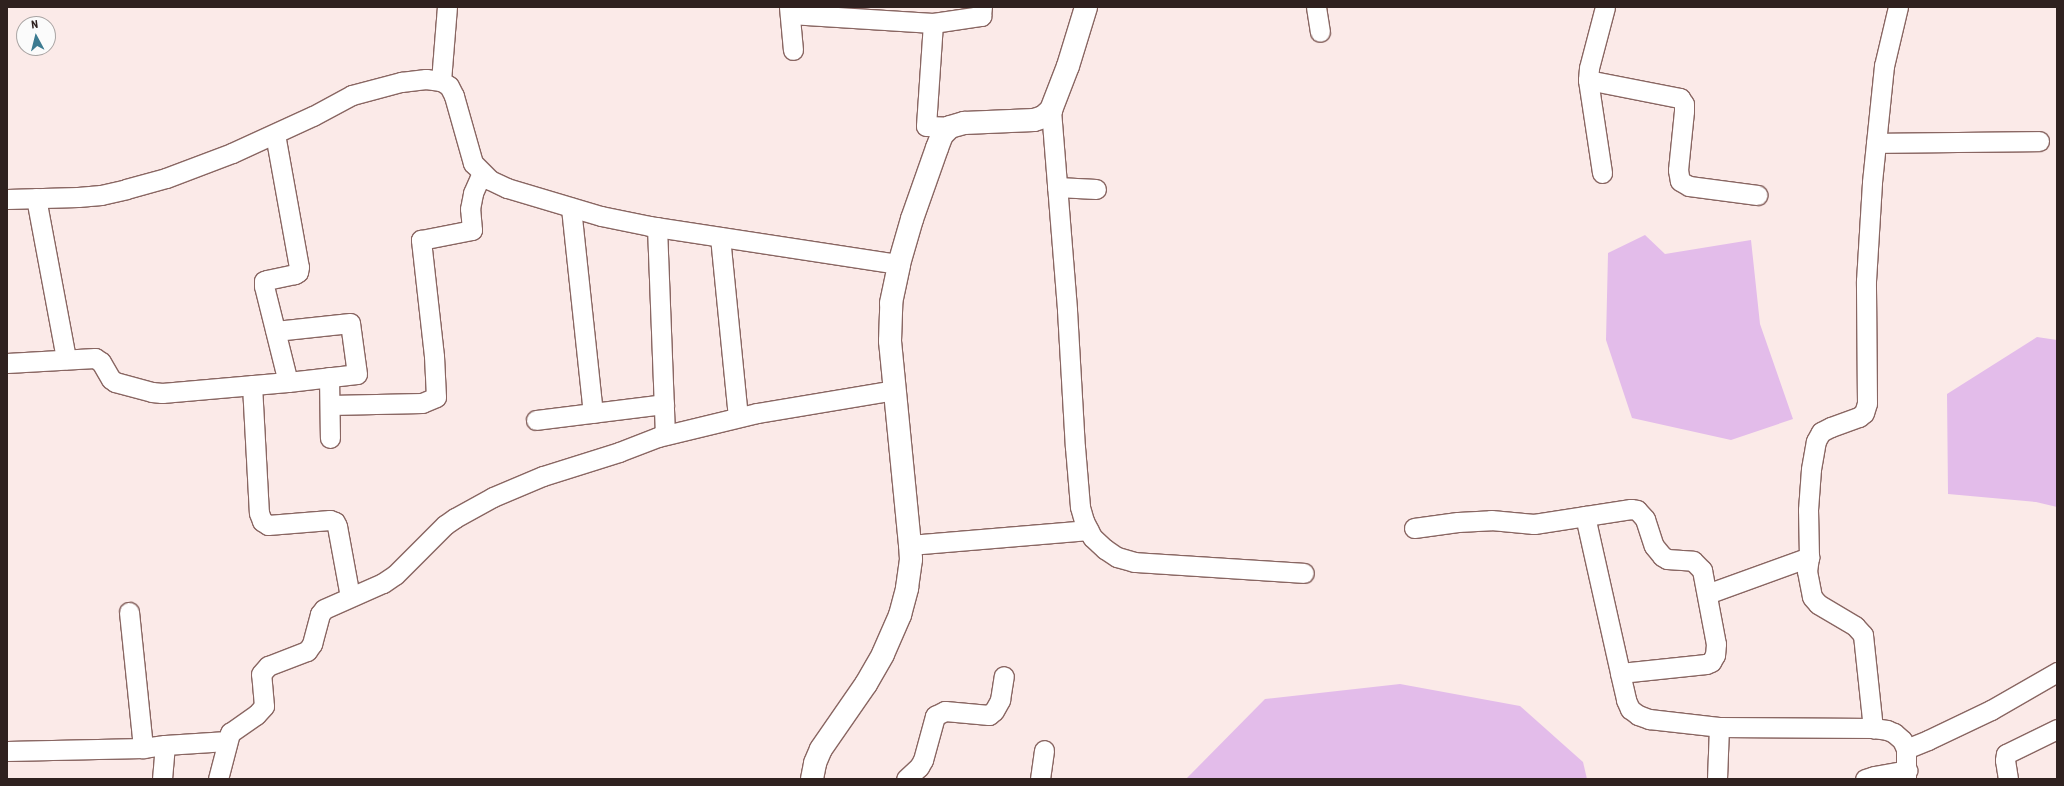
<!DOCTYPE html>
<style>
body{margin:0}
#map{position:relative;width:2064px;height:786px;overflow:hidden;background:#fbeae8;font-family:"Roboto Condensed",sans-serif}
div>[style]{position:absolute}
.water>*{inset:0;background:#e3bcea}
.roads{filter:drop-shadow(1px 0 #896662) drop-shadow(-1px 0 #896662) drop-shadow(0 1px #896662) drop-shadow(0 -1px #896662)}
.street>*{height:19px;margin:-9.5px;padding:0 9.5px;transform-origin:9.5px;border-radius:9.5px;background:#fff}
.secondary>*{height:22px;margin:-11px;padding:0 11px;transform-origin:11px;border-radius:11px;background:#fff}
span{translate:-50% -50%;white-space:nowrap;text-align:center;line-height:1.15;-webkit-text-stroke:3px #fbfbfb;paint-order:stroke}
.frame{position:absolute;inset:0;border:8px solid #2f211f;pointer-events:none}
.north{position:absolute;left:16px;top:16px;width:40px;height:40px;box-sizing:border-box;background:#fbfbfb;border:1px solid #a9a4a3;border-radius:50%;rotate:353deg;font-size:11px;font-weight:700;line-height:16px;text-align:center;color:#2f211f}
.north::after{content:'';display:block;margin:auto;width:14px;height:18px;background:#3d7b91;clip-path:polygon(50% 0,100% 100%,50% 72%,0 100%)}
</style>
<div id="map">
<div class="water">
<i style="clip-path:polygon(1645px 235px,1665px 254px,1751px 240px,1760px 324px,1793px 419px,1731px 440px,1632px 418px,1606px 340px,1608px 253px)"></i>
<i style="clip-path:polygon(2037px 337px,2057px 340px,2057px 507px,2036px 502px,1948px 494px,1947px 394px)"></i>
<i style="clip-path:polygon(1400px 684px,1520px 706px,1583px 762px,1587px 779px,1186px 779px,1265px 699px)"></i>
</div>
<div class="roads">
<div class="street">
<i style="left:789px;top:7px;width:43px;rotate:84.7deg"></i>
<i style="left:1316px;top:7px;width:25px;rotate:81deg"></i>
<i style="left:1605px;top:7px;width:63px;rotate:104.7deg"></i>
<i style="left:1589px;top:68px;width:12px;rotate:95deg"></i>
<i style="left:1588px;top:80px;width:94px;rotate:11.1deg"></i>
<i style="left:1680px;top:98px;width:7px;rotate:56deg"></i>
<i style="left:1684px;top:104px;width:7px;rotate:90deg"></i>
<i style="left:1684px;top:111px;width:59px;rotate:95.8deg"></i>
<i style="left:1678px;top:170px;width:11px;rotate:80deg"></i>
<i style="left:1680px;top:181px;width:10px;rotate:29deg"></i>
<i style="left:1689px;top:186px;width:69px;rotate:7.5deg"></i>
<i style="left:790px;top:14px;width:143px;rotate:3.6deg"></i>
<i style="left:933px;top:23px;width:103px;rotate:93.9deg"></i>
<i style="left:926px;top:126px;width:24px;rotate:2deg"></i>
<i style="left:933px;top:23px;width:49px;rotate:-8.3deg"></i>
<i style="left:981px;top:16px;width:9px;rotate:-84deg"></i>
<i style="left:1588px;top:80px;width:94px;rotate:81.4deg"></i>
<i style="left:441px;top:81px;width:74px;rotate:-85.4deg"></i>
<i style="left:1051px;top:110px;width:201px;rotate:85.4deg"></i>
<i style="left:1067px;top:310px;width:137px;rotate:86.7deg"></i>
<i style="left:1075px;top:447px;width:60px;rotate:85.2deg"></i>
<i style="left:1080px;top:507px;width:15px;rotate:74deg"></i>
<i style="left:1084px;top:521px;width:18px;rotate:63deg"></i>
<i style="left:1092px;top:537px;width:18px;rotate:43deg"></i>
<i style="left:1105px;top:549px;width:14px;rotate:34deg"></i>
<i style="left:1117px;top:557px;width:18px;rotate:16deg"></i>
<i style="left:1134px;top:562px;width:170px;rotate:3.7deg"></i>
<i style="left:275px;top:134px;width:135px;rotate:79.8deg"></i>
<i style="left:299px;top:267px;width:5px;rotate:101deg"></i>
<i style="left:298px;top:272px;width:4px;rotate:146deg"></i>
<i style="left:295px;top:274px;width:29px;rotate:168deg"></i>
<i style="left:267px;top:280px;width:3px;rotate:162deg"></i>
<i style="left:264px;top:281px;width:5px;rotate:90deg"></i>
<i style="left:264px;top:286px;width:99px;rotate:76deg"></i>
<i style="left:1876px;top:143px;width:163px;rotate:-0.7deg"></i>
<i style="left:1057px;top:187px;width:39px;rotate:3deg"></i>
<i style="left:36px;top:198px;width:164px;rotate:79.4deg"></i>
<i style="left:7px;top:199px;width:71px;rotate:-1.6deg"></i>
<i style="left:78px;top:197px;width:23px;rotate:-5deg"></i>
<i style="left:101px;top:195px;width:26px;rotate:-13deg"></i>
<i style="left:126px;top:189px;width:41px;rotate:-15.4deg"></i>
<i style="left:166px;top:178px;width:71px;rotate:-20.7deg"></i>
<i style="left:232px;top:153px;width:89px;rotate:-24.6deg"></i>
<i style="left:313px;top:116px;width:44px;rotate:-28.3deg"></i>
<i style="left:352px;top:95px;width:51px;rotate:-14.9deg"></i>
<i style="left:401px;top:82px;width:25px;rotate:-7deg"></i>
<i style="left:426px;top:79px;width:15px;rotate:8deg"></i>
<i style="left:441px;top:81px;width:9px;rotate:32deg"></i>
<i style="left:449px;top:86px;width:11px;rotate:63deg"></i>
<i style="left:454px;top:96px;width:70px;rotate:74.2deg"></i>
<i style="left:473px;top:163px;width:24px;rotate:45deg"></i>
<i style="left:490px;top:180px;width:19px;rotate:25deg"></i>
<i style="left:507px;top:188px;width:98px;rotate:16.6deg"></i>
<i style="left:601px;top:216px;width:50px;rotate:11.5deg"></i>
<i style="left:650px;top:226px;width:252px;rotate:8.7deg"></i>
<i style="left:571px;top:208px;width:206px;rotate:83.9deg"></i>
<i style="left:657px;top:227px;width:208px;rotate:87.8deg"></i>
<i style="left:720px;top:237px;width:181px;rotate:84.3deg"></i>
<i style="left:7px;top:363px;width:88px;rotate:-3.3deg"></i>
<i style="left:95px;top:358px;width:7px;rotate:34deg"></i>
<i style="left:101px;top:362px;width:20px;rotate:60deg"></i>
<i style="left:111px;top:379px;width:5px;rotate:37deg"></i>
<i style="left:115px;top:382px;width:38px;rotate:15deg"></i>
<i style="left:152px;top:392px;width:10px;rotate:6deg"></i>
<i style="left:162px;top:393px;width:126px;rotate:-5deg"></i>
<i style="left:288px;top:382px;width:69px;rotate:-6.6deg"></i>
<i style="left:357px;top:374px;width:51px;rotate:-97.8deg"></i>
<i style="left:350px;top:323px;width:75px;rotate:173.9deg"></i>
<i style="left:329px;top:377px;width:61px;rotate:89.1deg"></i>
<i style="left:252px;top:385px;width:128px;rotate:86.9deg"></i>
<i style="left:259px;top:513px;width:9px;rotate:69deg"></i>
<i style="left:262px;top:521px;width:7px;rotate:34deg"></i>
<i style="left:268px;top:525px;width:62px;rotate:-4.6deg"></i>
<i style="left:330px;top:520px;width:5px;rotate:22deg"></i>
<i style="left:335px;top:522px;width:4px;rotate:63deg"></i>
<i style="left:337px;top:526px;width:72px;rotate:79.6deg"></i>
<i style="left:330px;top:405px;width:92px;rotate:-1.2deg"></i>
<i style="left:422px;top:403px;width:15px;rotate:-23deg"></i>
<i style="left:436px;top:397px;width:41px;rotate:-92.8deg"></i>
<i style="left:434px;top:356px;width:117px;rotate:-96.4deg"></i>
<i style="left:421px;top:240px;width:52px;rotate:-11.1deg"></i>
<i style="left:472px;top:230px;width:21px;rotate:-95deg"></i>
<i style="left:470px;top:209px;width:16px;rotate:-79deg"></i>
<i style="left:473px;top:193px;width:22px;rotate:-66deg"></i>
<i style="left:536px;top:420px;width:129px;rotate:-7.1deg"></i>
<i style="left:1585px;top:516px;width:161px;rotate:77.4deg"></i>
<i style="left:1414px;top:528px;width:44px;rotate:-7.8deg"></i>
<i style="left:1458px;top:522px;width:33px;rotate:-3deg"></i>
<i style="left:1491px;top:520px;width:43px;rotate:5.3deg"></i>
<i style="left:1534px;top:524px;width:98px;rotate:-8.8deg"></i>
<i style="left:1631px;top:509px;width:6px;rotate:9deg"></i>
<i style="left:1637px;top:510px;width:12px;rotate:48deg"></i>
<i style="left:1645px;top:519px;width:28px;rotate:72deg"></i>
<i style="left:1654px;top:546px;width:13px;rotate:51deg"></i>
<i style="left:1662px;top:556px;width:6px;rotate:31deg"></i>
<i style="left:1667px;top:559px;width:26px;rotate:4deg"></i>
<i style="left:1693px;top:561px;width:13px;rotate:45deg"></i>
<i style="left:1702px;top:570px;width:75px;rotate:79.3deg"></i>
<i style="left:1716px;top:644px;width:11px;rotate:95deg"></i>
<i style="left:1715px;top:655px;width:8px;rotate:120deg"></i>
<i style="left:1711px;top:662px;width:5px;rotate:158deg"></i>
<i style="left:1706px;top:664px;width:86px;rotate:174deg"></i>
<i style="left:1620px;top:673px;width:28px;rotate:77deg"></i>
<i style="left:1626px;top:700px;width:10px;rotate:66deg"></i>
<i style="left:1630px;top:709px;width:10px;rotate:37deg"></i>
<i style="left:1638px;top:715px;width:12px;rotate:20deg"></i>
<i style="left:1649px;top:719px;width:70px;rotate:6.5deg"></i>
<i style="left:1719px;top:727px;width:154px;rotate:0.4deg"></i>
<i style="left:1873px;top:728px;width:14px;rotate:8deg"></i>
<i style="left:1887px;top:730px;width:8px;rotate:23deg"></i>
<i style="left:1894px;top:733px;width:11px;rotate:41deg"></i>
<i style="left:1902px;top:740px;width:10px;rotate:66deg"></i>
<i style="left:1906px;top:749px;width:30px;rotate:90deg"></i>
<i style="left:910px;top:545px;width:179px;rotate:-4.8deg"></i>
<i style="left:1809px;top:557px;width:47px;rotate:-91.2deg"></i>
<i style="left:1808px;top:510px;width:41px;rotate:-85.8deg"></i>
<i style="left:1811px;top:469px;width:28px;rotate:-80deg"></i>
<i style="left:1816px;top:441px;width:10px;rotate:-61deg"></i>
<i style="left:1821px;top:432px;width:11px;rotate:-27deg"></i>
<i style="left:1831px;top:427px;width:30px;rotate:-20deg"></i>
<i style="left:1859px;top:417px;width:6px;rotate:-39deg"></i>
<i style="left:1864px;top:413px;width:10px;rotate:-73deg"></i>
<i style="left:1867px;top:403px;width:122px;rotate:-90.5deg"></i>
<i style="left:1866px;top:281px;width:99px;rotate:-86.5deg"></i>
<i style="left:1872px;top:182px;width:117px;rotate:-84.1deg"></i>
<i style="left:1884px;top:66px;width:61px;rotate:-76.7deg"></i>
<i style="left:1707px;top:594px;width:109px;rotate:-19.9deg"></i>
<i style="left:1809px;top:557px;width:14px;rotate:98deg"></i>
<i style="left:1807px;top:571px;width:26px;rotate:79deg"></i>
<i style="left:1812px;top:597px;width:9px;rotate:49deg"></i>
<i style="left:1818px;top:604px;width:43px;rotate:30.7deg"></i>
<i style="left:1855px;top:626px;width:12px;rotate:48deg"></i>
<i style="left:1863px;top:635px;width:94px;rotate:83.9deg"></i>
<i style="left:129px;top:612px;width:137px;rotate:84.1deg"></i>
<i style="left:1906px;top:749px;width:24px;rotate:-22deg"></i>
<i style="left:1928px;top:740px;width:70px;rotate:-25.5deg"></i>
<i style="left:1991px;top:710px;width:76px;rotate:-29.9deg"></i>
<i style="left:7px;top:751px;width:136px;rotate:-1.3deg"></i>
<i style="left:143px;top:748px;width:22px;rotate:-8deg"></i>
<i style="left:165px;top:745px;width:62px;rotate:-3.7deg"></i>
<i style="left:162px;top:779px;width:34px;rotate:-85deg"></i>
<i style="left:218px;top:779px;width:48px;rotate:-75.4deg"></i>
<i style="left:230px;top:733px;width:32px;rotate:-35deg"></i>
<i style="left:256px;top:715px;width:12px;rotate:-48deg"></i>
<i style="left:264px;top:706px;width:32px;rotate:-95deg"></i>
<i style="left:261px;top:674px;width:11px;rotate:-49deg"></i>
<i style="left:268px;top:666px;width:42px;rotate:-21deg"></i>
<i style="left:307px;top:651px;width:9px;rotate:-54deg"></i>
<i style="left:312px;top:644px;width:31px;rotate:-75deg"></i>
<i style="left:320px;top:614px;width:6px;rotate:-51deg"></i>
<i style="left:324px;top:609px;width:64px;rotate:-23.8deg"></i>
<i style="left:383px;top:583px;width:14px;rotate:-34deg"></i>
<i style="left:395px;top:575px;width:71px;rotate:-45deg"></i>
<i style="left:445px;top:525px;width:12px;rotate:-35deg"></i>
<i style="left:455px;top:518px;width:43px;rotate:-28.9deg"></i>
<i style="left:493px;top:497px;width:54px;rotate:-22.8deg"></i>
<i style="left:543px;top:476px;width:80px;rotate:-17.5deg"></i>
<i style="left:619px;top:452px;width:42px;rotate:-21deg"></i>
<i style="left:658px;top:437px;width:102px;rotate:-13.6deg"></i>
<i style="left:757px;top:413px;width:140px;rotate:-9.5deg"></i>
<i style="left:906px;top:779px;width:18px;rotate:-43deg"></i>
<i style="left:919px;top:767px;width:8px;rotate:-60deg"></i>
<i style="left:923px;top:760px;width:46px;rotate:-74.7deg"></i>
<i style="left:935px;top:716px;width:11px;rotate:-27deg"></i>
<i style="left:945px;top:711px;width:44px;rotate:5.2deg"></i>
<i style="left:989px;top:715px;width:6px;rotate:-39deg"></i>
<i style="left:994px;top:711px;width:13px;rotate:-61deg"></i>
<i style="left:1000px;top:700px;width:24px;rotate:-81deg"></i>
<i style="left:1040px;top:779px;width:29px;rotate:-82deg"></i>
<i style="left:1717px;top:779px;width:52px;rotate:-87.8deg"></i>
<i style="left:1865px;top:779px;width:9px;rotate:-18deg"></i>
<i style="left:1874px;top:776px;width:34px;rotate:-10deg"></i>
<i style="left:2008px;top:779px;width:19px;rotate:-99deg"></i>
<i style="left:2005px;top:760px;width:6px;rotate:-81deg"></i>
<i style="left:2006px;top:754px;width:57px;rotate:-26.1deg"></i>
</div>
<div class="secondary">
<i style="left:812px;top:779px;width:16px;rotate:-79deg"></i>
<i style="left:815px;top:763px;width:15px;rotate:-67deg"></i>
<i style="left:821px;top:749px;width:79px;rotate:-55.3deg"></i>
<i style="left:866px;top:684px;width:34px;rotate:-60deg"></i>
<i style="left:883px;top:654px;width:43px;rotate:-66.4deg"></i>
<i style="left:900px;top:615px;width:28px;rotate:-75deg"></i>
<i style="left:907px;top:588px;width:29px;rotate:-82deg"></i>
<i style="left:911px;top:559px;width:14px;rotate:-94deg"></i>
<i style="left:910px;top:545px;width:205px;rotate:-95.6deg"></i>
<i style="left:890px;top:341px;width:38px;rotate:-88deg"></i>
<i style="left:891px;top:303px;width:40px;rotate:-78deg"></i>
<i style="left:899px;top:264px;width:47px;rotate:-73.9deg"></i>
<i style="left:912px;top:219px;width:75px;rotate:-70.6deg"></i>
<i style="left:937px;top:148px;width:14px;rotate:-69deg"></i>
<i style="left:942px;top:135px;width:11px;rotate:-45deg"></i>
<i style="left:950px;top:127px;width:15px;rotate:-16deg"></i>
<i style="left:964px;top:123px;width:70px;rotate:-2.5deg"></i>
<i style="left:1034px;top:120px;width:9px;rotate:-18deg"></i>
<i style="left:1043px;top:117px;width:11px;rotate:-41deg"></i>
<i style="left:1051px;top:110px;width:47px;rotate:-68.9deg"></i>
<i style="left:1068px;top:66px;width:62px;rotate:-73deg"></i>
</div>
</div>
<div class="frame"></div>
<div class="north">N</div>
</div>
